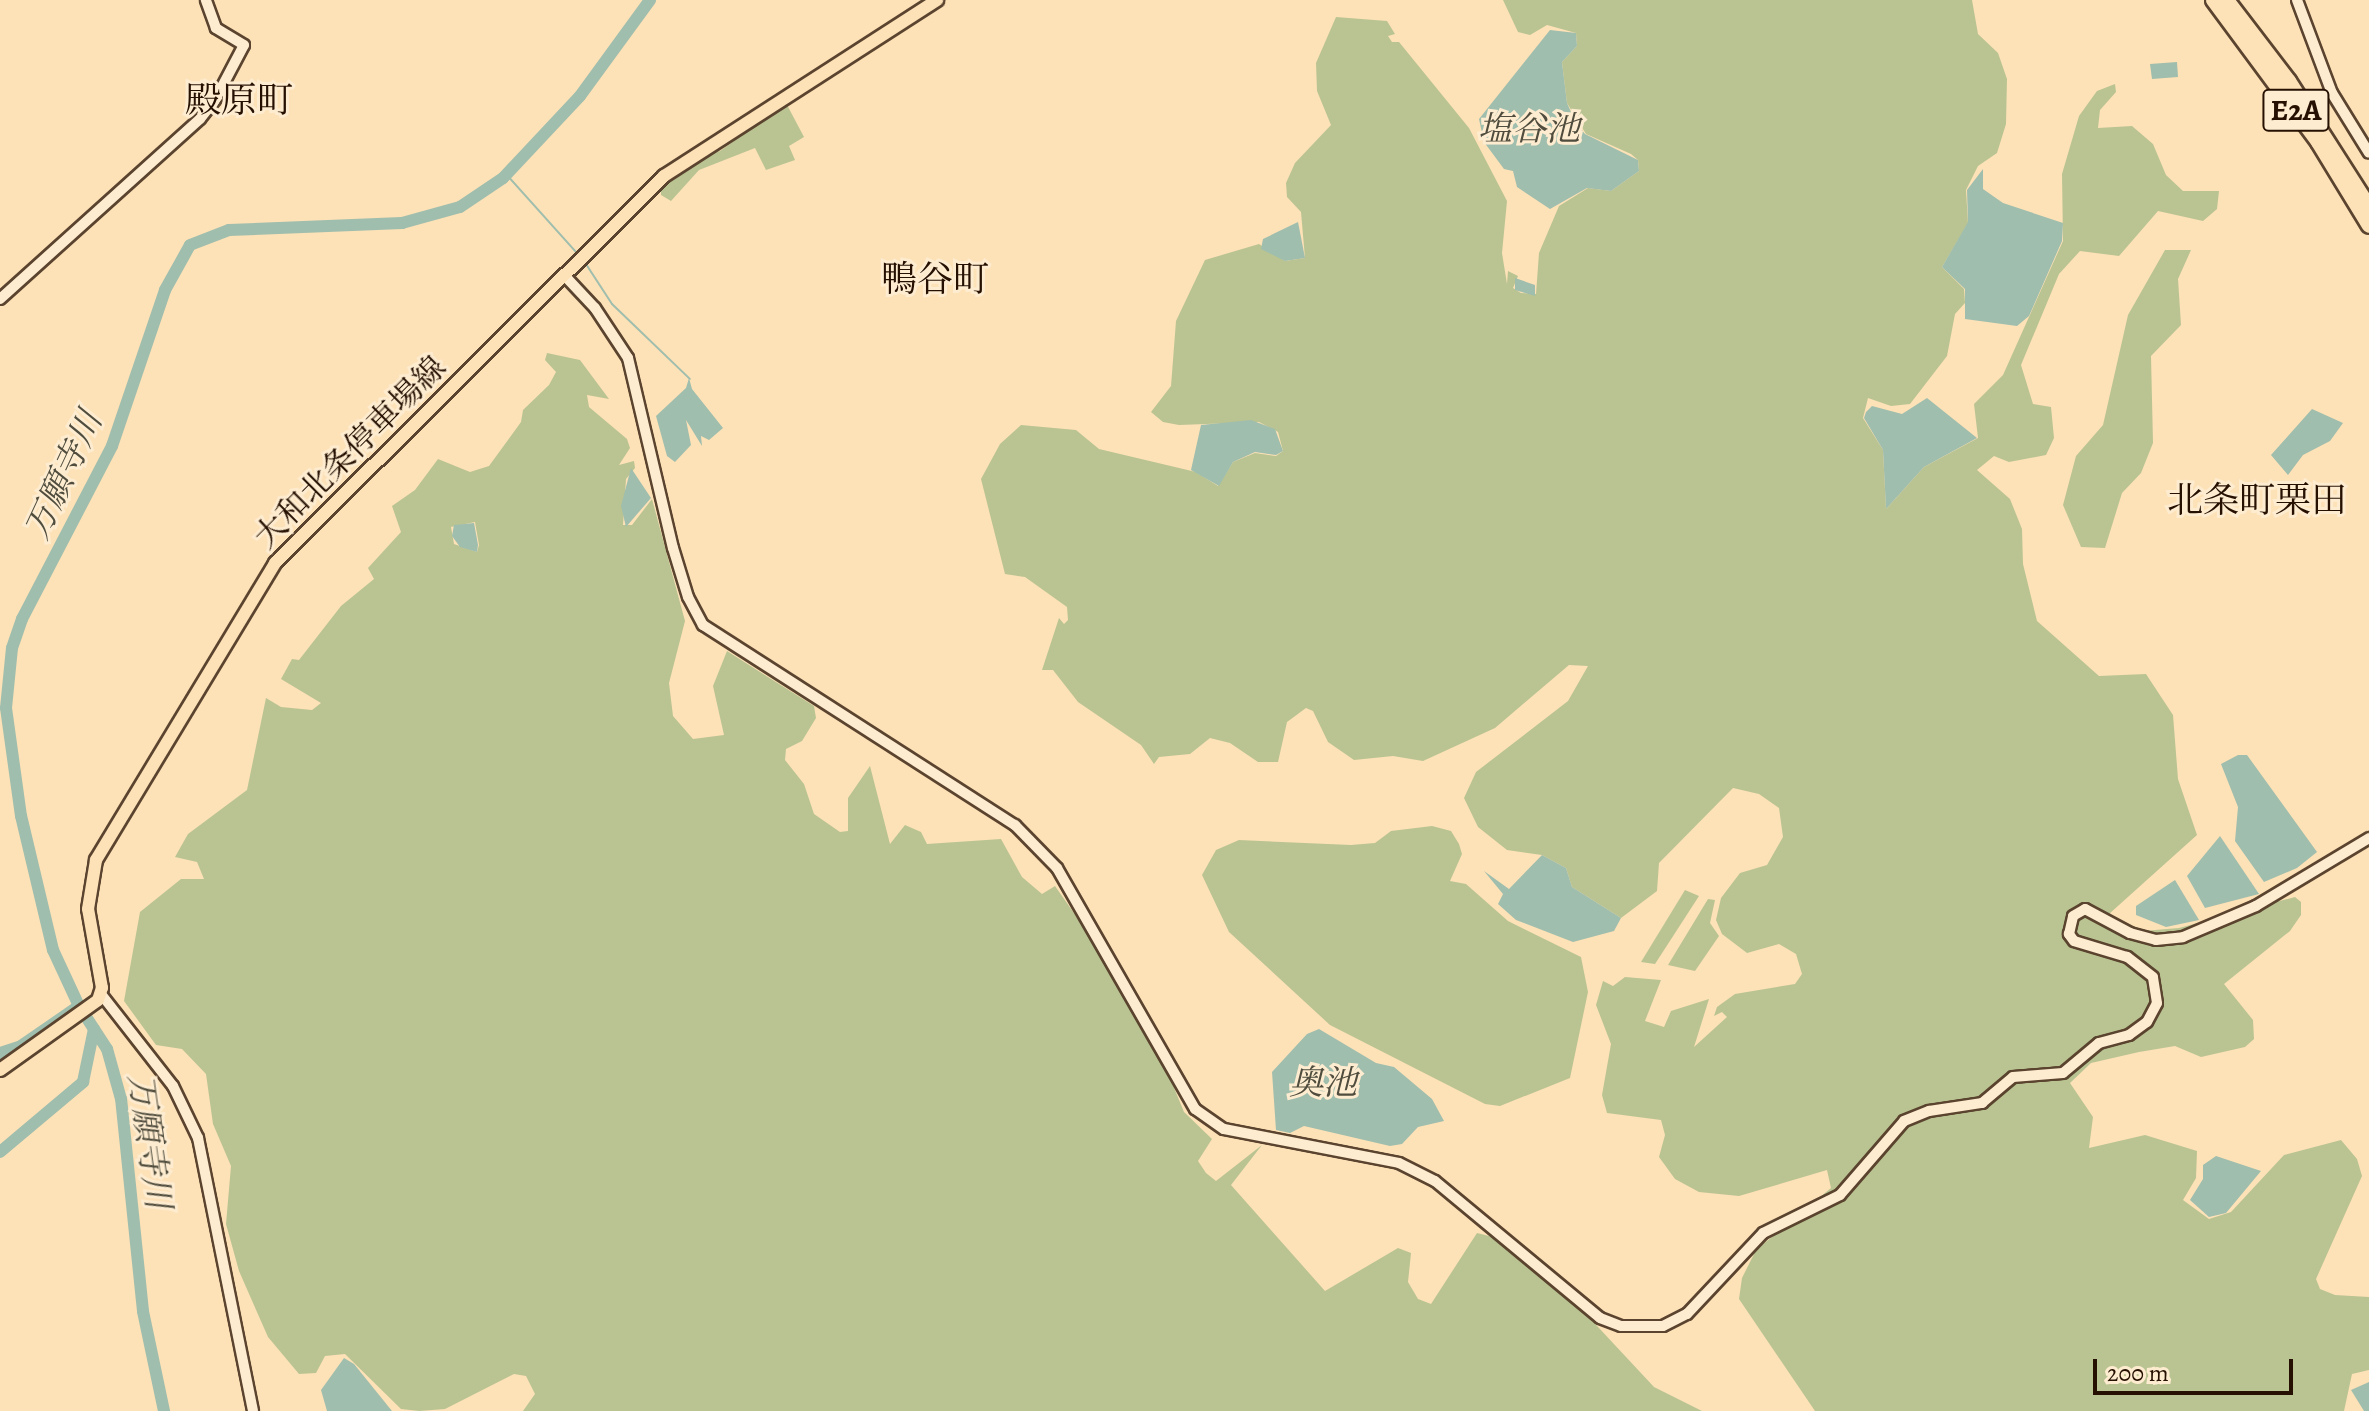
<!DOCTYPE html>
<meta charset="utf-8">
<style>
body{margin:0}
#map{position:relative;width:2369px;height:1411px;overflow:hidden;background:#fde1b7;font-family:Alegreya,"Noto Serif JP",serif}
div>[style]{position:absolute}
.green>*{inset:0;background:#bac492}
.water>*{inset:0;background:#9fbead}
.stream>*{height:2px;margin:-1px;padding:0 1px;transform-origin:1px;border-radius:1px;background:#9fbead}
.river>*{height:12px;margin:-6px;padding:0 6px;transform-origin:6px;border-radius:6px;background:#9fbead}
.roads{filter:drop-shadow(2px 0 #5b442f) drop-shadow(-2px 0 #5b442f) drop-shadow(0 2px #5b442f) drop-shadow(0 -2px #5b442f)}
.minor>*{height:10px;margin:-5px;padding:0 5px;transform-origin:5px;border-radius:5px;background:#feecd0}
.major>*{height:12px;margin:-6px;padding:0 6px;transform-origin:6px;border-radius:6px;background:#fde1b7}
.highway>*{height:14px;margin:-7px;padding:0 7px;transform-origin:7px;border-radius:7px;background:#fde1b7}
span{translate:-50% -50%;white-space:nowrap;text-align:center;line-height:1.15;-webkit-text-stroke:6px #feecd0;paint-order:stroke}
.shield-label span{padding:2px 6px;background:#feecd0;border:2px solid;border-radius:6px;-webkit-text-stroke-width:0}
.shield-label{font-size:30px;color:#251002;font-weight:700}
.street-label{font-size:32px;color:#251002}
.water-label{font-size:34px;color:#504d3e;font-style:italic}
.quarter-label{font-size:36px;color:#251002}
.scale{position:absolute;left:2093px;top:1359px;width:200px;height:36px;box-sizing:border-box;border:4px solid #251002;border-top:0;padding-left:10px;font-size:24px;line-height:28px;white-space:nowrap;color:#251002;-webkit-text-stroke:6px #feecd0;paint-order:stroke}
</style>
<div id="map">
<div class="green">
<i style="clip-path:polygon(1503px 0,1972px 0,1978px 34px,1998px 53px,2007px 79px,2006px 124px,1997px 153px,1978px 166px,1966px 190px,1968px 223px,1942px 267px,1964px 289px,1965px 303px,1955px 314px,1947px 356px,1910px 404px,1891px 406px,1868px 398px,1863px 418px,1883px 450px,1886px 509px,1924px 467px,1978px 438px,1974px 404px,2003px 375px,2063px 241px,2062px 174px,2079px 116px,2097px 91px,2115px 84px,2116px 92px,2100px 110px,2098px 128px,2132px 126px,2153px 144px,2166px 175px,2183px 191px,2219px 191px,2217px 209px,2203px 221px,2158px 211px,2119px 256px,2080px 251px,2059px 274px,2021px 365px,2033px 404px,2051px 407px,2054px 438px,2046px 455px,2009px 462px,1994px 456px,1977px 470px,2010px 499px,2022px 529px,2023px 564px,2037px 621px,2099px 676px,2146px 674px,2173px 715px,2178px 779px,2197px 835px,2109px 914px,2143px 931px,2179px 928px,2295px 897px,2301px 902px,2301px 915px,2290px 931px,2224px 984px,2253px 1020px,2254px 1039px,2245px 1047px,2201px 1057px,2175px 1046px,2139px 1052px,2091px 1063px,2070px 1083px,2093px 1117px,2089px 1148px,2145px 1135px,2197px 1151px,2196px 1178px,2183px 1200px,2209px 1219px,2231px 1212px,2284px 1155px,2341px 1140px,2357px 1159px,2362px 1176px,2316px 1279px,2320px 1289px,2335px 1295px,2369px 1297px,2369px 1370px,2352px 1374px,2344px 1411px,1815px 1411px,1739px 1299px,1742px 1278px,1756px 1250px,1831px 1188px,1827px 1170px,1739px 1196px,1699px 1192px,1675px 1179px,1659px 1157px,1665px 1135px,1661px 1120px,1607px 1113px,1602px 1095px,1611px 1044px,1596px 1005px,1603px 981px,1613px 986px,1625px 977px,1661px 980px,1645px 1021px,1664px 1027px,1671px 1011px,1709px 999px,1694px 1047px,1727px 1017px,1722px 1012px,1714px 1016px,1717px 1007px,1735px 994px,1795px 984px,1802px 974px,1796px 954px,1779px 944px,1747px 953px,1722px 934px,1716px 920px,1721px 898px,1740px 873px,1767px 865px,1783px 837px,1779px 808px,1759px 794px,1733px 788px,1659px 863px,1657px 891px,1621px 918px,1572px 887px,1566px 868px,1542px 855px,1507px 850px,1478px 827px,1464px 798px,1476px 772px,1568px 701px,1588px 666px,1569px 665px,1495px 728px,1423px 761px,1393px 756px,1354px 760px,1328px 742px,1313px 711px,1306px 708px,1287px 722px,1278px 762px,1258px 762px,1230px 743px,1210px 738px,1190px 754px,1159px 757px,1154px 764px,1141px 745px,1078px 702px,1053px 670px,1042px 670px,1059px 618px,1064px 624px,1068px 620px,1067px 607px,1025px 577px,1005px 574px,981px 479px,1000px 444px,1021px 425px,1076px 430px,1099px 449px,1196px 472px,1218px 486px,1233px 462px,1255px 453px,1276px 456px,1283px 451px,1278px 432px,1259px 422px,1179px 425px,1163px 422px,1151px 412px,1171px 386px,1176px 321px,1205px 260px,1259px 244px,1285px 261px,1305px 258px,1301px 212px,1287px 197px,1286px 183px,1295px 163px,1331px 125px,1317px 91px,1316px 63px,1336px 17px,1387px 21px,1395px 34px,1388px 36px,1392px 42px,1399px 42px,1469px 128px,1507px 201px,1502px 253px,1507px 284px,1508px 271px,1518px 276px,1513px 288px,1521px 293px,1536px 294px,1539px 253px,1559px 206px,1588px 188px,1611px 191px,1639px 171px,1638px 160px,1631px 154px,1586px 134px,1567px 103px,1562px 62px,1577px 46px,1576px 33px,1547px 25px,1530px 35px,1518px 32px)"></i>
<i style="clip-path:polygon(786px 103px,804px 137px,789px 146px,795px 160px,766px 170px,755px 148px,699px 170px,671px 201px,661px 195px,661px 183px,694px 159px,720px 151px)"></i>
<i style="clip-path:polygon(2165px 250px,2191px 250px,2178px 279px,2181px 325px,2151px 356px,2153px 443px,2141px 473px,2122px 493px,2105px 548px,2081px 547px,2063px 505px,2076px 456px,2103px 425px,2128px 315px)"></i>
<i style="clip-path:polygon(evenodd,547px 353px,580px 360px,609px 399px,587px 395px,589px 407px,627px 439px,630px 448px,619px 465px,634px 461px,635px 468px,626px 479px,623px 525px,632px 525px,652px 499px,685px 621px,669px 683px,673px 716px,693px 739px,724px 735px,713px 686px,727px 651px,814px 706px,816px 718px,802px 741px,786px 749px,785px 760px,804px 784px,814px 814px,840px 832px,848px 831px,848px 798px,870px 766px,890px 844px,905px 825px,921px 832px,927px 844px,1001px 839px,1022px 877px,1042px 894px,1055px 886px,1142px 1010px,1184px 1112px,1212px 1139px,1198px 1161px,1206px 1173px,1216px 1181px,1262px 1145px,1231px 1185px,1325px 1291px,1398px 1248px,1411px 1253px,1408px 1282px,1418px 1299px,1431px 1304px,1477px 1233px,1493px 1237px,1585px 1313px,1654px 1387px,1702px 1411px,523px 1411px,535px 1394px,526px 1376px,514px 1374px,445px 1409px,419px 1411px,401px 1409px,345px 1354px,325px 1356px,316px 1373px,299px 1374px,268px 1337px,239px 1271px,226px 1224px,231px 1166px,213px 1124px,206px 1074px,182px 1049px,156px 1045px,124px 1001px,140px 912px,181px 879px,204px 879px,197px 862px,175px 857px,188px 834px,247px 790px,266px 698px,281px 707px,312px 710px,321px 703px,281px 679px,292px 659px,299px 660px,341px 606px,374px 579px,368px 568px,401px 532px,392px 506px,415px 490px,438px 459px,470px 472px,489px 466px,521px 422px,523px 410px,549px 385px,556px 372px,545px 360px,547px 353px,475px 522px,479px 545px,477px 552px,454px 544px,451px 527px,475px 522px)"></i>
<i style="clip-path:polygon(1432px 826px,1451px 831px,1459px 844px,1462px 854px,1450px 881px,1466px 884px,1508px 921px,1581px 957px,1588px 992px,1570px 1078px,1500px 1106px,1485px 1104px,1330px 1025px,1229px 932px,1202px 875px,1216px 850px,1239px 840px,1351px 845px,1375px 843px,1391px 831px)"></i>
<i style="clip-path:polygon(1685px 890px,1699px 896px,1655px 964px,1641px 962px)"></i>
<i style="clip-path:polygon(1708px 899px,1715px 900px,1710px 923px,1719px 936px,1695px 971px,1668px 965px)"></i>
</div>
<div class="water">
<i style="clip-path:polygon(1550px 30px,1576px 33px,1577px 46px,1562px 62px,1567px 103px,1576px 123px,1585px 134px,1638px 160px,1639px 171px,1611px 191px,1587px 188px,1550px 209px,1517px 187px,1513px 171px,1504px 169px,1484px 142px,1479px 119px)"></i>
<i style="clip-path:polygon(2177px 62px,2178px 77px,2152px 79px,2150px 64px)"></i>
<i style="clip-path:polygon(1983px 169px,1983px 189px,2003px 203px,2063px 223px,2062px 241px,2029px 316px,2017px 326px,1965px 319px,1965px 289px,1942px 267px,1968px 222px,1967px 190px)"></i>
<i style="clip-path:polygon(1298px 222px,1305px 258px,1285px 261px,1261px 249px,1263px 239px)"></i>
<i style="clip-path:polygon(1515px 278px,1535px 285px,1535px 296px,1515px 290px)"></i>
<i style="clip-path:polygon(689px 378px,692px 389px,723px 428px,709px 440px,701px 436px,702px 446px,686px 420px,691px 445px,675px 462px,667px 456px,656px 416px,686px 388px)"></i>
<i style="clip-path:polygon(1927px 398px,1977px 438px,1924px 467px,1886px 509px,1883px 450px,1864px 418px,1866px 412px,1872px 406px,1902px 414px)"></i>
<i style="clip-path:polygon(2312px 409px,2343px 423px,2330px 441px,2303px 455px,2288px 475px,2271px 455px)"></i>
<i style="clip-path:polygon(1251px 420px,1275px 429px,1283px 451px,1276px 455px,1255px 452px,1233px 462px,1219px 486px,1191px 470px,1201px 425px)"></i>
<i style="clip-path:polygon(631px 468px,651px 498px,626px 527px,621px 506px)"></i>
<i style="clip-path:polygon(474px 523px,478px 545px,477px 552px,460px 547px,452px 536px,454px 525px)"></i>
<i style="clip-path:polygon(2238px 755px,2247px 755px,2317px 852px,2297px 868px,2264px 882px,2235px 841px,2238px 807px,2221px 764px)"></i>
<i style="clip-path:polygon(2220px 836px,2259px 894px,2205px 908px,2187px 876px)"></i>
<i style="clip-path:polygon(1542px 855px,1566px 868px,1572px 887px,1621px 918px,1614px 931px,1573px 942px,1516px 920px,1498px 904px,1503px 894px,1484px 871px,1509px 889px)"></i>
<i style="clip-path:polygon(2175px 880px,2199px 920px,2166px 927px,2136px 915px,2136px 906px)"></i>
<i style="clip-path:polygon(1319px 1029px,1376px 1063px,1394px 1067px,1432px 1099px,1444px 1121px,1418px 1127px,1402px 1144px,1390px 1146px,1304px 1126px,1290px 1133px,1276px 1130px,1272px 1072px,1307px 1034px)"></i>
<i style="clip-path:polygon(2216px 1156px,2261px 1171px,2226px 1213px,2209px 1217px,2190px 1200px,2203px 1179px,2203px 1165px)"></i>
<i style="clip-path:polygon(344px 1358px,354px 1364px,392px 1411px,327px 1411px,321px 1390px)"></i>
<i style="clip-path:polygon(2369px 1382px,2369px 1411px,2364px 1411px,2351px 1390px)"></i>
</div>
<div class="stream">
<i style="left:506px;top:174px;width:106px;rotate:48.1deg"></i>
<i style="left:584px;top:261px;width:51px;rotate:56.9deg"></i>
<i style="left:612px;top:304px;width:108px;rotate:43.9deg"></i>
</div>
<div class="river">
<i style="left:0;top:1053px;width:22px;rotate:-18deg"></i>
<i style="left:21px;top:1046px;width:70px;rotate:-34.6deg"></i>
<i style="left:0;top:1152px;width:109px;rotate:-40.1deg"></i>
<i style="left:83px;top:1082px;width:54px;rotate:-78.3deg"></i>
<i style="left:164px;top:1411px;width:102px;rotate:-101.9deg"></i>
<i style="left:143px;top:1311px;width:213px;rotate:-95.9deg"></i>
<i style="left:121px;top:1099px;width:52px;rotate:-105.6deg"></i>
<i style="left:107px;top:1049px;width:51px;rotate:-123.1deg"></i>
<i style="left:79px;top:1006px;width:62px;rotate:-114.9deg"></i>
<i style="left:53px;top:950px;width:138px;rotate:-103.4deg"></i>
<i style="left:21px;top:816px;width:109px;rotate:-97.9deg"></i>
<i style="left:6px;top:708px;width:60px;rotate:-84.3deg"></i>
<i style="left:12px;top:648px;width:31px;rotate:-71deg"></i>
<i style="left:22px;top:619px;width:195px;rotate:-62.5deg"></i>
<i style="left:112px;top:446px;width:165px;rotate:-71.2deg"></i>
<i style="left:165px;top:290px;width:51px;rotate:-60.9deg"></i>
<i style="left:190px;top:245px;width:42px;rotate:-21deg"></i>
<i style="left:229px;top:230px;width:173px;rotate:-2.3deg"></i>
<i style="left:402px;top:223px;width:60px;rotate:-15.4deg"></i>
<i style="left:460px;top:207px;width:52px;rotate:-34deg"></i>
<i style="left:503px;top:178px;width:112px;rotate:-46.8deg"></i>
<i style="left:580px;top:96px;width:119px;rotate:-53.9deg"></i>
</div>
<div class="roads">
<div class="minor">
<i style="left:2297px;top:0;width:99px;rotate:69.4deg"></i>
<i style="left:2332px;top:93px;width:70px;rotate:58.3deg"></i>
<i style="left:564px;top:275px;width:45px;rotate:46.8deg"></i>
<i style="left:595px;top:308px;width:60px;rotate:56.6deg"></i>
<i style="left:628px;top:358px;width:195px;rotate:76.7deg"></i>
<i style="left:673px;top:548px;width:51px;rotate:73deg"></i>
<i style="left:688px;top:597px;width:32px;rotate:62deg"></i>
<i style="left:703px;top:625px;width:371px;rotate:32.7deg"></i>
<i style="left:1015px;top:825px;width:60px;rotate:45.7deg"></i>
<i style="left:1057px;top:868px;width:278px;rotate:60.2deg"></i>
<i style="left:1195px;top:1109px;width:35px;rotate:35deg"></i>
<i style="left:1224px;top:1129px;width:178px;rotate:11deg"></i>
<i style="left:1399px;top:1163px;width:40px;rotate:26.6deg"></i>
<i style="left:1435px;top:1181px;width:214px;rotate:39.7deg"></i>
<i style="left:1600px;top:1318px;width:22px;rotate:21deg"></i>
<i style="left:1621px;top:1326px;width:42px"></i>
<i style="left:1663px;top:1326px;width:27px;rotate:-27deg"></i>
<i style="left:1687px;top:1314px;width:111px;rotate:-46.8deg"></i>
<i style="left:1763px;top:1233px;width:86px;rotate:-26.3deg"></i>
<i style="left:1840px;top:1195px;width:98px;rotate:-49.1deg"></i>
<i style="left:1904px;top:1121px;width:27px;rotate:-22deg"></i>
<i style="left:1929px;top:1111px;width:54px;rotate:-8.6deg"></i>
<i style="left:1982px;top:1103px;width:40px;rotate:-40deg"></i>
<i style="left:2013px;top:1077px;width:50px;rotate:-4.6deg"></i>
<i style="left:2063px;top:1073px;width:47px;rotate:-39.8deg"></i>
<i style="left:2099px;top:1043px;width:31px;rotate:-15deg"></i>
<i style="left:2129px;top:1035px;width:22px;rotate:-36deg"></i>
<i style="left:2147px;top:1022px;width:21px;rotate:-62deg"></i>
<i style="left:2157px;top:1003px;width:26px;rotate:-99deg"></i>
<i style="left:2153px;top:977px;width:33px;rotate:-142deg"></i>
<i style="left:2127px;top:957px;width:55px;rotate:-163.2deg"></i>
<i style="left:2074px;top:941px;width:9px;rotate:-126deg"></i>
<i style="left:2069px;top:934px;width:18px;rotate:-77deg"></i>
<i style="left:2073px;top:916px;width:14px;rotate:-30deg"></i>
<i style="left:2085px;top:909px;width:51px;rotate:28.1deg"></i>
<i style="left:2130px;top:933px;width:27px;rotate:15deg"></i>
<i style="left:2156px;top:940px;width:27px;rotate:-6deg"></i>
<i style="left:2183px;top:937px;width:79px;rotate:-23deg"></i>
<i style="left:2256px;top:906px;width:132px;rotate:-31deg"></i>
<i style="left:0;top:299px;width:269px;rotate:-42deg"></i>
<i style="left:200px;top:119px;width:24px;rotate:-52deg"></i>
<i style="left:215px;top:100px;width:62px;rotate:-62.2deg"></i>
<i style="left:244px;top:45px;width:33px;rotate:-149deg"></i>
<i style="left:216px;top:28px;width:30px;rotate:-110deg"></i>
<i style="left:101px;top:994px;width:117px;rotate:52deg"></i>
<i style="left:173px;top:1086px;width:58px;rotate:64.3deg"></i>
<i style="left:198px;top:1138px;width:278px;rotate:78.6deg"></i>
</div>
<div class="major">
<i style="left:0;top:1070px;width:120px;rotate:-35.5deg"></i>
<i style="left:98px;top:1000px;width:13px;rotate:-72deg"></i>
<i style="left:102px;top:988px;width:80px;rotate:-100deg"></i>
<i style="left:88px;top:909px;width:50px;rotate:-80.7deg"></i>
<i style="left:96px;top:860px;width:347px;rotate:-58.9deg"></i>
<i style="left:275px;top:563px;width:549px;rotate:-44.85deg"></i>
<i style="left:664px;top:176px;width:325px;rotate:-32.8deg"></i>
</div>
<div class="highway">
<i style="left:2213px;top:0;width:177px;rotate:53.5deg"></i>
<i style="left:2318px;top:142px;width:98px;rotate:58.7deg"></i>
<i style="left:2227px;top:0;width:102px;rotate:52.6deg"></i>
<i style="left:2289px;top:81px;width:148px;rotate:57.4deg"></i>
</div>
</div>
<div class="shield-label">
<span style="left:2296px;top:110px">E2A</span>
</div>
<div class="street-label">
<span style="left:350px;top:452px;rotate:-45deg">大和北条停車場線</span>
</div>
<div class="water-label">
<span style="left:1529px;top:129px">塩谷池</span>
<span style="left:63px;top:475px;rotate:-65deg">万願寺川</span>
<span style="left:1323px;top:1083px">奥池</span>
<span style="left:150px;top:1141px;rotate:82deg">万願寺川</span>
</div>
<div class="quarter-label">
<span style="left:239px;top:100px">殿原町</span>
<span style="left:935px;top:279px">鴨谷町</span>
<span style="left:2257px;top:500px">北条町栗田</span>
</div>
<div class="scale">200 m</div>
</div>
